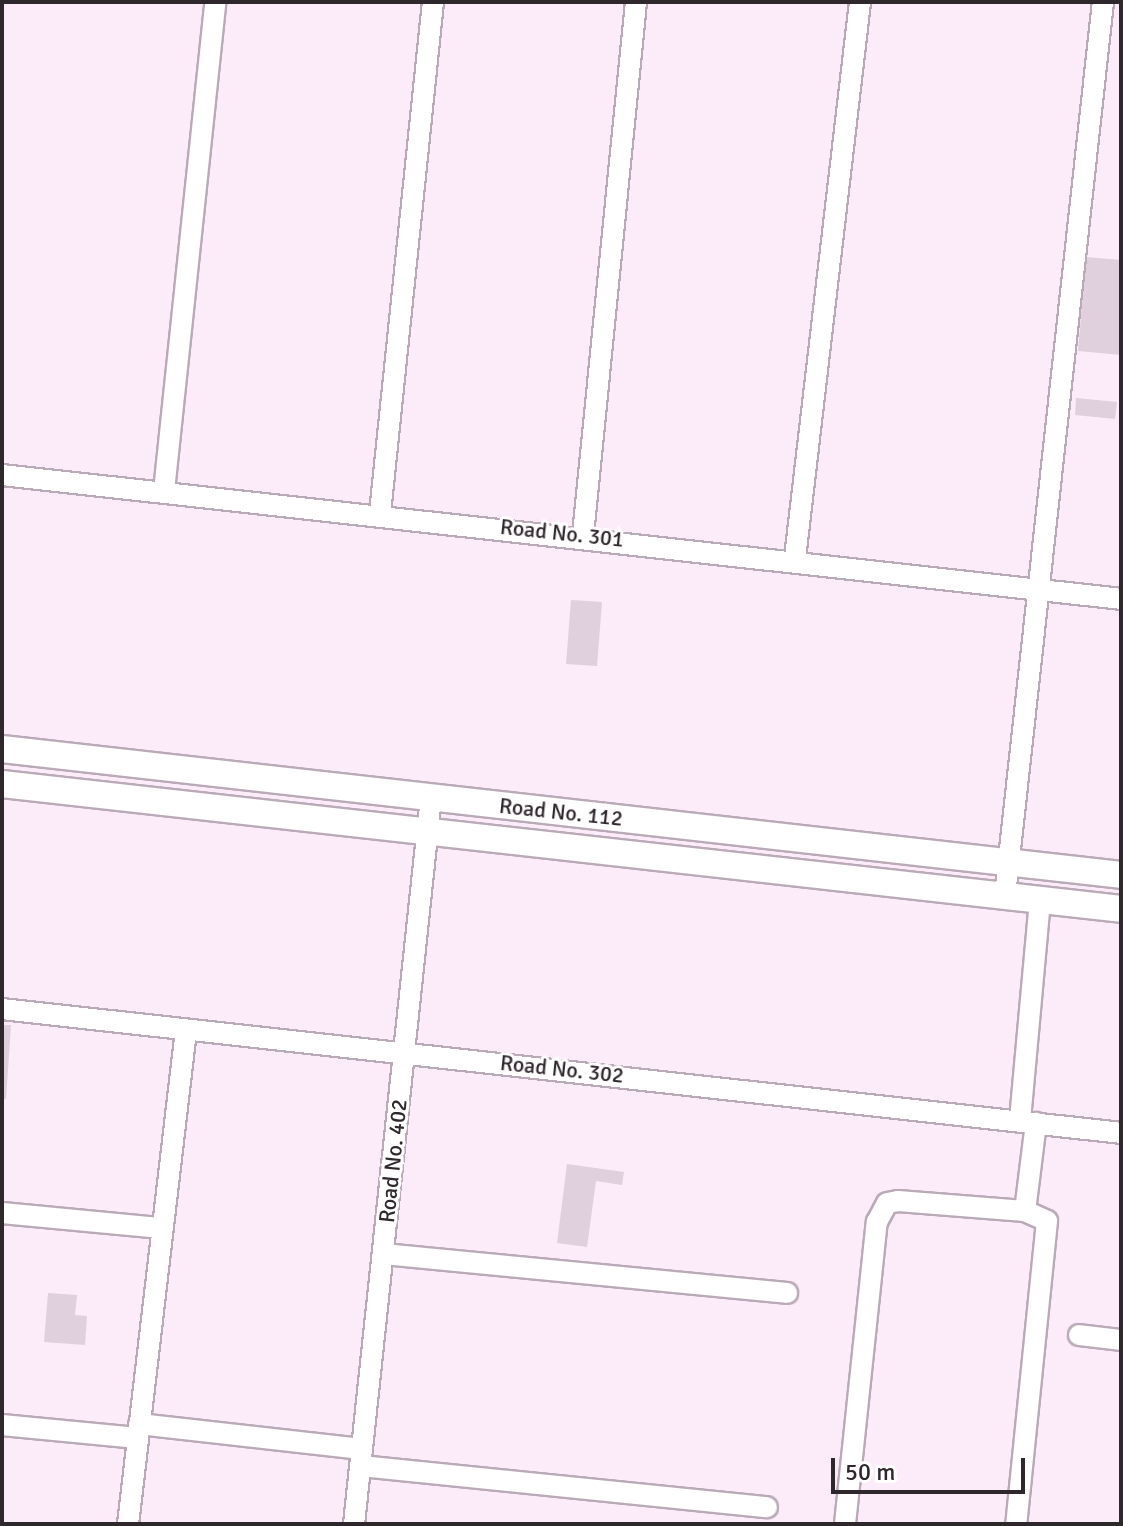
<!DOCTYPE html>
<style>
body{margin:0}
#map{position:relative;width:1123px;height:1526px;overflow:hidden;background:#fcebf8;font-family:Signika,sans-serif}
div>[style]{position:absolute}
.building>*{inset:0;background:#e0cfdc}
.roads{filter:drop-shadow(2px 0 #baaab7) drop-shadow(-2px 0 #baaab7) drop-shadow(0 2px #baaab7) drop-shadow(0 -2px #baaab7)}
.minor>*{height:20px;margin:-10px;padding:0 10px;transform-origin:10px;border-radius:10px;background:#fff}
.tertiary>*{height:26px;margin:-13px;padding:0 13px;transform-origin:13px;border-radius:13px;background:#fff}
span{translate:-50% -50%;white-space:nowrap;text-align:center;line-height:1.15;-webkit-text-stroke:6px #fefefe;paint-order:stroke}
.street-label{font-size:22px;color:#2e272c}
.frame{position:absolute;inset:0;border:4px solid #2e272c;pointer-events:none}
.scale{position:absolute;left:831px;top:1458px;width:194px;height:36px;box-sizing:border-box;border:4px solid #2e272c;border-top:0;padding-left:10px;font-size:24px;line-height:28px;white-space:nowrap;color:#2e272c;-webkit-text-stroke:6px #fefefe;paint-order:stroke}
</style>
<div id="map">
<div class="building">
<i style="clip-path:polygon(1086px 257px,1121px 260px,1121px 355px,1078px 351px)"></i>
<i style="clip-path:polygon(1076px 398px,1117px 402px,1115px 419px,1075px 415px)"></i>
<i style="clip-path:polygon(571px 600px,602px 602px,597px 666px,566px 664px)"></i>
<i style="clip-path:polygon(2px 1025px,11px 1025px,6px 1099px,2px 1099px)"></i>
<i style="clip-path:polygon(567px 1164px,624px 1172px,622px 1185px,596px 1181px,587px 1247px,557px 1243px)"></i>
<i style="clip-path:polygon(48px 1293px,77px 1295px,75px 1315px,87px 1316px,85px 1345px,44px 1342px)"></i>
</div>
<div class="roads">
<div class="minor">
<i style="left:2px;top:475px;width:1126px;rotate:6.32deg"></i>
<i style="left:164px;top:491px;width:492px;rotate:-84deg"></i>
<i style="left:380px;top:513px;width:514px;rotate:-84.08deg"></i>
<i style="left:583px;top:535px;width:536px;rotate:-84.32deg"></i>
<i style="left:795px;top:558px;width:560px;rotate:-83.33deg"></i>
<i style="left:1005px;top:895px;width:898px;rotate:-83.74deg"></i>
<i style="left:2px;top:1009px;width:1126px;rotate:6.32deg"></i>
<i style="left:1020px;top:1120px;width:222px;rotate:-84.8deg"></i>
<i style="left:1025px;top:1211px;width:89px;rotate:-82.9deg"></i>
<i style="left:2px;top:1213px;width:161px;rotate:5.4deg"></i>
<i style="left:383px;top:1254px;width:406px;rotate:5.5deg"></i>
<i style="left:1079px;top:1335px;width:42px;rotate:6.8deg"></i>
<i style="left:139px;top:1424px;width:224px;rotate:6.4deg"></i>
<i style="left:2px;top:1425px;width:136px;rotate:5.5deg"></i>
<i style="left:361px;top:1466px;width:408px;rotate:5.8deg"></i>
<i style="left:128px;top:1524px;width:496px;rotate:-83.3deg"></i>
<i style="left:354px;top:1524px;width:730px;rotate:-83.95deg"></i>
<i style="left:845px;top:1524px;width:304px;rotate:-84deg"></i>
<i style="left:877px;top:1222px;width:21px;rotate:-62deg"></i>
<i style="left:887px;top:1203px;width:11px;rotate:-10deg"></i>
<i style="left:898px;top:1201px;width:127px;rotate:4.5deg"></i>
<i style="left:1025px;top:1211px;width:24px;rotate:24deg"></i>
<i style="left:1047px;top:1221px;width:305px;rotate:95.8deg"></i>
</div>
<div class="tertiary">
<i style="left:2px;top:749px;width:1126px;rotate:6.42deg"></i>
<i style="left:2px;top:784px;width:1126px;rotate:6.37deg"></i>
</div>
</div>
<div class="street-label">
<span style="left:562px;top:533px;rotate:6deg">Road No. 301</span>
<span style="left:561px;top:812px;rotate:6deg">Road No. 112</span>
<span style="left:562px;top:1069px;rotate:6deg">Road No. 302</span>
<span style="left:393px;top:1161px;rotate:-84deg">Road No. 402</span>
</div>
<div class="frame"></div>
<div class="scale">50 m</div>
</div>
